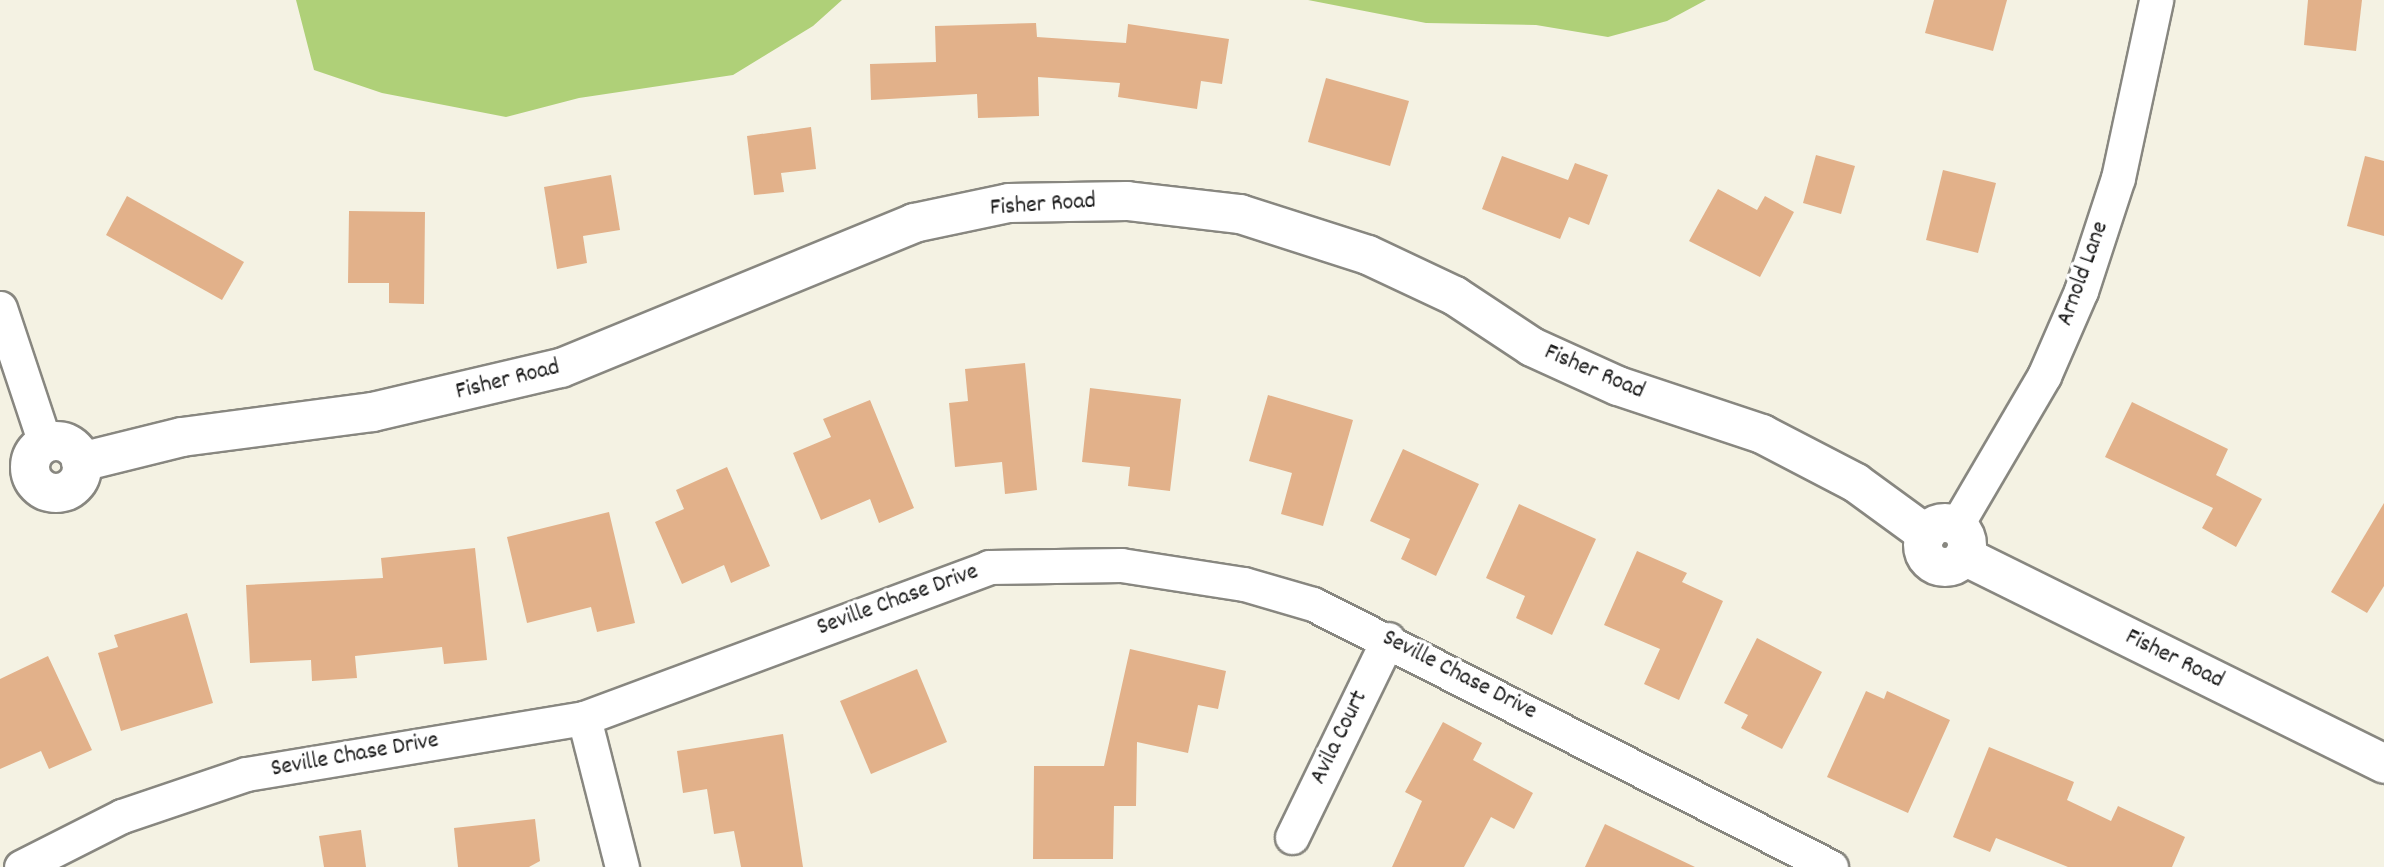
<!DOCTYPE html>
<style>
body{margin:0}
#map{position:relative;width:2384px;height:867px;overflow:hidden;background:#f4f2e3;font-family:Dekko,sans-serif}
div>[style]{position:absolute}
.green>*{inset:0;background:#afd078}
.building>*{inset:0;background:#e2b18a}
.roads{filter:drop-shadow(2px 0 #888780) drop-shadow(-2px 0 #888780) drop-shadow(0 2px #888780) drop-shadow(0 -2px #888780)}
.street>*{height:33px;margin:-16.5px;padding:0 16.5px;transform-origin:16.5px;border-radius:16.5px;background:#fff}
.secondary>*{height:38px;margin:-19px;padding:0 19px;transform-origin:19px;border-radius:19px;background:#fff}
.secondary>.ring{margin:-19px;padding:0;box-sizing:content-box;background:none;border:38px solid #fff;border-radius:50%}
span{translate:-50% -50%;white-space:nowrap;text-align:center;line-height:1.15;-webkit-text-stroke:7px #fff;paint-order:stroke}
.street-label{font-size:24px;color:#1c1c1c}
</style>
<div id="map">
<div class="green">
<i style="clip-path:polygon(296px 0,842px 0,813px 26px,733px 75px,579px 98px,506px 117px,382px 93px,314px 70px)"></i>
<i style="clip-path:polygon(1308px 0,1706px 0,1667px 21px,1608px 37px,1536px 25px,1426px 23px)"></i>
</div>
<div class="building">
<i style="clip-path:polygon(1934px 0,2007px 0,1993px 51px,1925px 33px)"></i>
<i style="clip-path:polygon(2308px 0,2362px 0,2356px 51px,2304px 45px)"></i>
<i style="clip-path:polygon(1036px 23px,1037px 37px,1126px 43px,1128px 24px,1229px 39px,1222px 84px,1201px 81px,1197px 109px,1118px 97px,1120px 83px,1038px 77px,1039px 116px,978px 118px,977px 94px,871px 100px,870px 64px,936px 62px,935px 26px)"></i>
<i style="clip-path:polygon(1326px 78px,1409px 101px,1390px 166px,1308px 142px)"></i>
<i style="clip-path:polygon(811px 127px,816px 169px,781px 173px,784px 192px,754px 195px,747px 136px)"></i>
<i style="clip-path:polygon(1816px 155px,1855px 166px,1841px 214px,1803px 203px)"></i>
<i style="clip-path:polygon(1502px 156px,1568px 180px,1575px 163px,1608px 175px,1589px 225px,1569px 217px,1560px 239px,1482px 209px)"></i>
<i style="clip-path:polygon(2365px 156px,2384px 161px,2384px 236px,2347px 226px)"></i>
<i style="clip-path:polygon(1943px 170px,1996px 183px,1978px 253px,1926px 240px)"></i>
<i style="clip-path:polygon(611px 175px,620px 230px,583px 236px,587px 263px,557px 269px,544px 187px)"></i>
<i style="clip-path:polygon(1718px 189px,1757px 210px,1765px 196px,1794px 212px,1760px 277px,1689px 241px)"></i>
<i style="clip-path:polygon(127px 196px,244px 262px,222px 300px,106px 235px)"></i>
<i style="clip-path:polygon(349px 211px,425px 212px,424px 304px,389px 303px,389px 283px,348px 283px)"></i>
<i style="clip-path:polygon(1025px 363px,1037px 490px,1005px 494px,1002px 462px,955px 467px,949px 403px,968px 401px,965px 369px)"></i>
<i style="clip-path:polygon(1090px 388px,1181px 399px,1170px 491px,1128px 486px,1130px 467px,1082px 462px)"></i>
<i style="clip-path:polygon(1268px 395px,1353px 420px,1323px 526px,1281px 514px,1292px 473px,1249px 461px)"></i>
<i style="clip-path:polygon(870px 400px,914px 508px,879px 523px,870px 499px,821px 520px,793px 453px,831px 437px,823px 419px)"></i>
<i style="clip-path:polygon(2132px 402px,2228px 449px,2216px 475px,2262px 499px,2236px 547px,2202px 528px,2213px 508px,2105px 457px)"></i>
<i style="clip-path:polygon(1403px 449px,1479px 484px,1436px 576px,1401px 559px,1410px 539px,1370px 521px)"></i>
<i style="clip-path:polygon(727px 467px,770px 566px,731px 583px,724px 565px,682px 584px,655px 522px,684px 509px,676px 490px)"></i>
<i style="clip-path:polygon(2384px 503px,2384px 586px,2367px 613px,2331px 592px)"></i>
<i style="clip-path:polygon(1519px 504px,1596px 539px,1552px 635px,1516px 618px,1525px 596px,1486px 578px)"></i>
<i style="clip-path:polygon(609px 512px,635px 623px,597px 632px,591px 607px,527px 623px,507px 537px)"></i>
<i style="clip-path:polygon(475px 548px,487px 660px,444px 664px,442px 647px,355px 656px,357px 678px,312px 681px,311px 660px,250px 663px,246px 585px,383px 578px,381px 558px)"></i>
<i style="clip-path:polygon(1637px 551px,1687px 573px,1682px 582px,1723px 601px,1679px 700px,1644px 684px,1660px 649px,1604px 625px)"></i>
<i style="clip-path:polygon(187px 613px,213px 703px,121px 731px,98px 653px,118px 647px,114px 635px)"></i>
<i style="clip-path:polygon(1757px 638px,1822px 672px,1782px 749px,1741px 728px,1748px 715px,1724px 703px)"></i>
<i style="clip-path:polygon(1130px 649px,1226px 671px,1218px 709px,1198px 705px,1188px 753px,1137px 742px,1136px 806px,1114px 806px,1113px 859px,1033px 859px,1034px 766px,1104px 766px)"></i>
<i style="clip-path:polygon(48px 656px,92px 750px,49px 769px,41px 751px,0 769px,0 679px)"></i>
<i style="clip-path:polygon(917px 669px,947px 742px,871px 774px,840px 701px)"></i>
<i style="clip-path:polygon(1866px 691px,1884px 699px,1887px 691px,1950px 720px,1908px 813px,1827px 777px)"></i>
<i style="clip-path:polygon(1443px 722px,1482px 743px,1473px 760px,1533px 793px,1514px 829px,1491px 817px,1464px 867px,1392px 867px,1422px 801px,1405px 792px)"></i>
<i style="clip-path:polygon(783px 734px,803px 867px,741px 867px,734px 831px,714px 834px,707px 789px,683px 793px,677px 751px)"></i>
<i style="clip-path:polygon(1989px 747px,2074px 782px,2067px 800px,2111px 821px,2118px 806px,2185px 837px,2172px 867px,2068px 867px,1996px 838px,1990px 852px,1953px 837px)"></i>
<i style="clip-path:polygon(535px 819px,540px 861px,529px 867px,458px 867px,454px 828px)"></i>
<i style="clip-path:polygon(1605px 824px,1695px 867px,1585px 867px)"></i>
<i style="clip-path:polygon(361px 830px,366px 867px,324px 867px,319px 836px)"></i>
</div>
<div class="roads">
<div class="street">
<i style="left:0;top:308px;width:142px;rotate:71.6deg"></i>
<i style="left:1956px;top:526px;width:174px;rotate:-59.6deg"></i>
<i style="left:2044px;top:376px;width:93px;rotate:-66.5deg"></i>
<i style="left:2081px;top:291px;width:119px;rotate:-71.9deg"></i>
<i style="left:2118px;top:178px;width:182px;rotate:-77.9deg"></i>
<i style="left:584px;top:718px;width:154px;rotate:75.7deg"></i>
<i style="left:1292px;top:837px;width:220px;rotate:-64.1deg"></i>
<i style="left:21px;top:867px;width:113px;rotate:-26.8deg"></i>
<i style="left:122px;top:816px;width:131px;rotate:-18.7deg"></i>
<i style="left:246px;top:774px;width:343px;rotate:-9.4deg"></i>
<i style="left:584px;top:718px;width:432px;rotate:-20.4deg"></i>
<i style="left:989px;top:567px;width:132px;rotate:-0.9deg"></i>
<i style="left:1121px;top:565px;width:124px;rotate:8.8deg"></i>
<i style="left:1244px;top:584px;width:72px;rotate:16.2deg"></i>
<i style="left:1313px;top:604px;width:581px;rotate:26.92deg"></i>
</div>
<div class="secondary">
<i class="ring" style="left:30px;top:441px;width:14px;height:14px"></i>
<i style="left:81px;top:462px;width:104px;rotate:-13.9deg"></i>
<i style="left:182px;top:437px;width:193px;rotate:-7.5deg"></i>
<i style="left:373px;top:412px;width:193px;rotate:-13.2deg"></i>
<i style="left:561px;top:368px;width:382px;rotate:-22.3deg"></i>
<i style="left:914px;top:223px;width:97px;rotate:-11.9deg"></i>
<i style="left:1009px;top:203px;width:118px;rotate:-1deg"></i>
<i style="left:1127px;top:201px;width:114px;rotate:6.6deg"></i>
<i style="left:1240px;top:214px;width:134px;rotate:17.8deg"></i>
<i style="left:1368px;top:255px;width:96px;rotate:25.2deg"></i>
<i style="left:1455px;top:296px;width:92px;rotate:33.5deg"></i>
<i style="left:1532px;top:347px;width:94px;rotate:24.4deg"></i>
<i style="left:1618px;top:386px;width:152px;rotate:18.4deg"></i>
<i style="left:1762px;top:434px;width:106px;rotate:27.5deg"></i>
<i style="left:1856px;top:483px;width:87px;rotate:36.1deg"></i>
<i class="ring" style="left:1923px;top:523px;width:6px;height:6px"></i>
<i style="left:1964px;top:556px;width:469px;rotate:26.3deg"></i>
</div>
</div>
<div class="street-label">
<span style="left:1043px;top:206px;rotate:-4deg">Fisher Road</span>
<span style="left:2084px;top:274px;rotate:-70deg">Arnold Lane</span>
<span style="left:1594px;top:373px;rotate:23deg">Fisher Road</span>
<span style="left:508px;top:381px;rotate:-14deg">Fisher Road</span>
<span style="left:898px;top:601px;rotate:-20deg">Seville Chase Drive</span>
<span style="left:2174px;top:660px;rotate:26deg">Fisher Road</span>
<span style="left:1459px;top:676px;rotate:27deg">Seville Chase Drive</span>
<span style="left:1340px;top:738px;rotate:-64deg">Avila Court</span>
<span style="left:355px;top:756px;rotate:-10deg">Seville Chase Drive</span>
</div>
</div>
